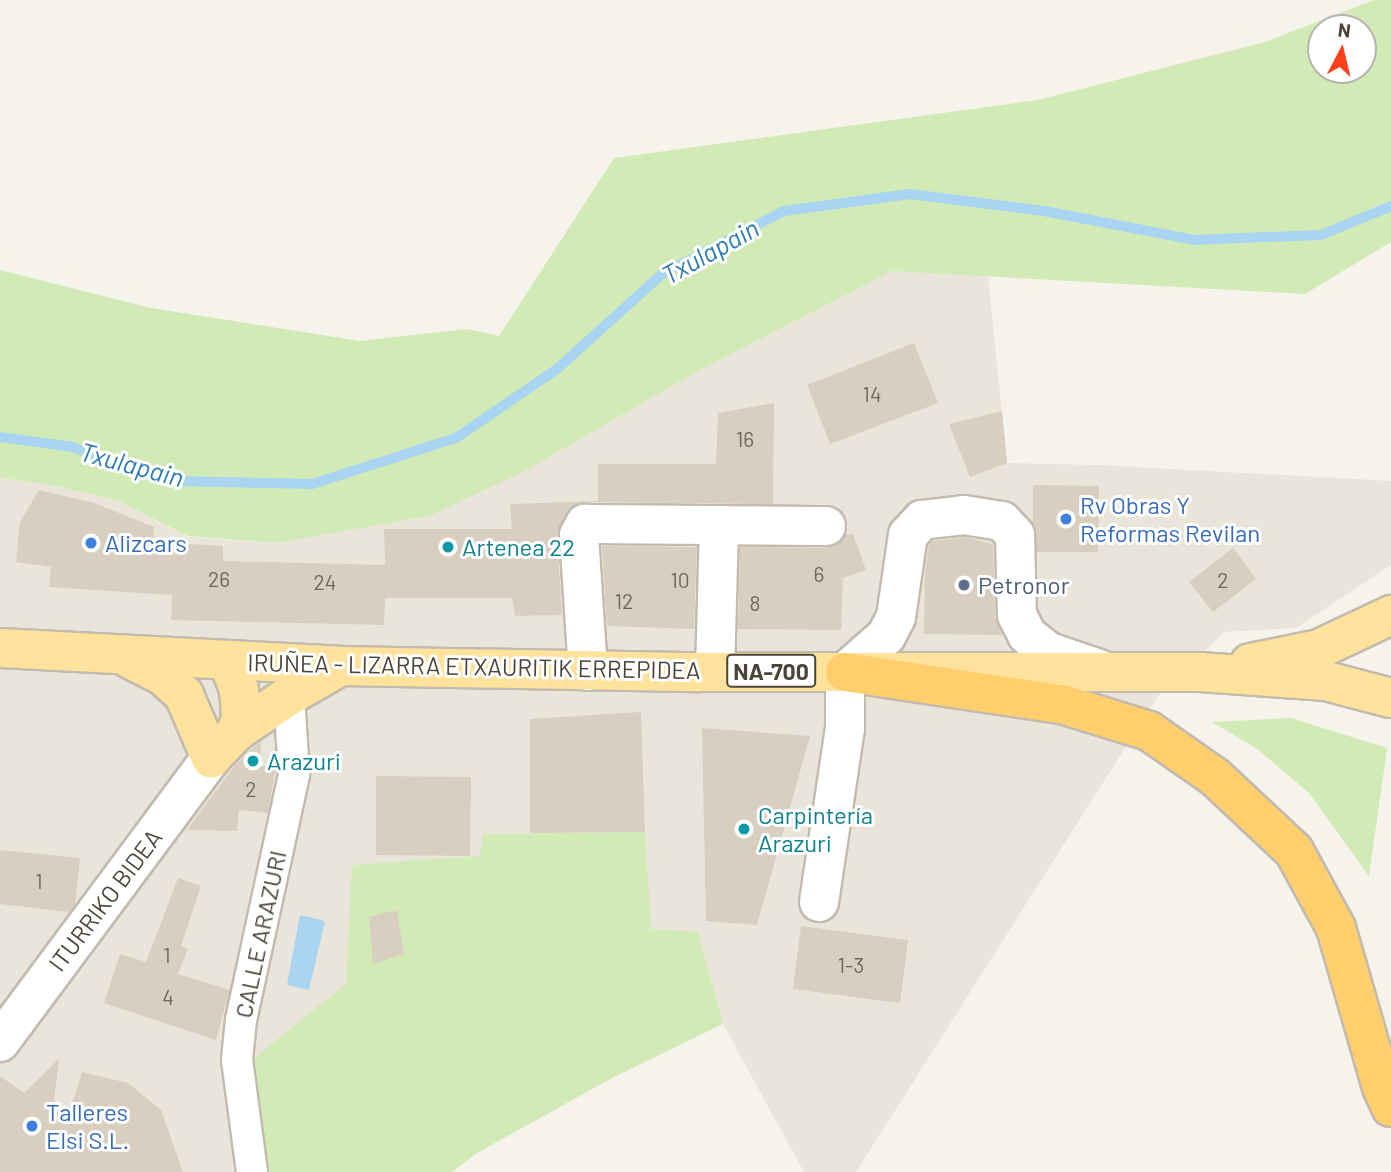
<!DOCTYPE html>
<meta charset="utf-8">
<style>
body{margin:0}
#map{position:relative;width:1391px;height:1172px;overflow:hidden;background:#f6f3ec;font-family:Barlow,sans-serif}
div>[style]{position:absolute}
.residential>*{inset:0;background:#eae5da}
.green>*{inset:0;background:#d2eab5}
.water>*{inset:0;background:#a9d4f2}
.stream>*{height:10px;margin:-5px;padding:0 5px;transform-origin:5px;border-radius:5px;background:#a9d4f2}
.building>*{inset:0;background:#d8cfc1}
.roads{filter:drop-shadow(2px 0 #c2bbae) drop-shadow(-2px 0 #c2bbae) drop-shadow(0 2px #c2bbae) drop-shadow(0 -2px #c2bbae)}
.pedestrian>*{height:30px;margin:-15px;padding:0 15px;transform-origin:15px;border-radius:15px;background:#fff}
.minor>*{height:38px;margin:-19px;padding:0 19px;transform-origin:19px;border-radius:19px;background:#fff}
.tertiary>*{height:38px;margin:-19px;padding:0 19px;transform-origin:19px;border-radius:19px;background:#fff}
.primary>*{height:38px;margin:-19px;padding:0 19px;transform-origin:19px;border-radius:19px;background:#ffe39c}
.motorway>*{height:38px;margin:-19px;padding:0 19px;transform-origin:19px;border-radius:19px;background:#ffcf6e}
.dots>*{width:19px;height:19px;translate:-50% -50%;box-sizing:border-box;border:4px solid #fff;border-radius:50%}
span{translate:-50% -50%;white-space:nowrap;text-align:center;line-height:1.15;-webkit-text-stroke:6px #fff;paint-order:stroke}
.number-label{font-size:21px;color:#6e675b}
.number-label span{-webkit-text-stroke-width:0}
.shield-label span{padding:2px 5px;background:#fff;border:2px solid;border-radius:5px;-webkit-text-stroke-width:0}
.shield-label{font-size:23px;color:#4b4439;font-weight:700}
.shop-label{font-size:24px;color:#366cbe}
.left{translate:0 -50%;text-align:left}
.culture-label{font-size:24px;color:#0d838f}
.service-label{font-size:24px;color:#4e5e75}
.street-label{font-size:24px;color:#4b4439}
.water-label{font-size:26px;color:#2e7ab2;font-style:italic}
.north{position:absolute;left:1307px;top:14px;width:70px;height:70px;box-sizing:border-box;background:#fff;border:2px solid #b7b4b0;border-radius:50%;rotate:7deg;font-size:19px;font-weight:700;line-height:28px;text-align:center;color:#4b4439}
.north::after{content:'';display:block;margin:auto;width:24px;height:32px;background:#fc3f1d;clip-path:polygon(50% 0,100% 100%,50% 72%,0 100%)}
</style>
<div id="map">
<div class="residential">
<i style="clip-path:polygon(892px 271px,988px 275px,1007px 463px,1100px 465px,1391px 481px,1391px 565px,1296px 628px,1224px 632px,1158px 696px,856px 1172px,804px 1172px,723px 1024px,698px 932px,266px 1172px,0 1172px,0 478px,46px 484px,119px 501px,187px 537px,276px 543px,525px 471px,696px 372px)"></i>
</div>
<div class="green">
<i style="clip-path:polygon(evenodd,1374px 0,1391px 0,1391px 242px,1305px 294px,892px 271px,696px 372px,525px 471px,429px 516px,276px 543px,187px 536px,119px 501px,46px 484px,0 478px,0 270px,151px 308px,360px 341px,467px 329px,499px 336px,614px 158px,1038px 100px,1265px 42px,1374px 0,1321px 28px,1363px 28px,1363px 70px,1321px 70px,1321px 28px)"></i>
<i style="clip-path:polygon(1291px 718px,1387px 748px,1369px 876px,1309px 793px,1256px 748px,1212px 722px)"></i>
<i style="clip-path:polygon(645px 832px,651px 929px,698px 932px,723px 1024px,614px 1077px,477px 1153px,452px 1172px,266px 1172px,254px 1058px,346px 984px,352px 865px,480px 856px,483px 834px)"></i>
</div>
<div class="water">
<i style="clip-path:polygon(300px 915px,325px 921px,309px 990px,287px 985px)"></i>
</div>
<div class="stream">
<i style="left:0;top:437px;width:73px;rotate:7.9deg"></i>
<i style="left:72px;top:447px;width:106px;rotate:18.8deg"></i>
<i style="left:172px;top:481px;width:140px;rotate:1.2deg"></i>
<i style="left:312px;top:484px;width:151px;rotate:-17.7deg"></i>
<i style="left:456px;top:438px;width:122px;rotate:-34.3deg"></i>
<i style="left:557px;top:369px;width:142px;rotate:-42.1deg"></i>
<i style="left:662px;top:274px;width:137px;rotate:-27.3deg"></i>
<i style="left:784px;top:211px;width:127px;rotate:-7.7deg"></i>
<i style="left:910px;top:194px;width:135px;rotate:7.2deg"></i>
<i style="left:1044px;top:211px;width:153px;rotate:10.9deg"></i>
<i style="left:1194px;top:240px;width:127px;rotate:-2.3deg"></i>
<i style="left:1321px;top:235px;width:76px;rotate:-22.5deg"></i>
</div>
<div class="building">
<i style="clip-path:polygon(914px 343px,938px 403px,830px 444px,807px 385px)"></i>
<i style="clip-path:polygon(774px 403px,773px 504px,585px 502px,575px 505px,566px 514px,557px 536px,562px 615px,515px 616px,512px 598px,385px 598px,384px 625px,171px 620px,172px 595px,49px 587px,51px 567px,16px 562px,20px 522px,39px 490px,94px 503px,154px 527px,153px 542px,223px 546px,223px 561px,385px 565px,384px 529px,512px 529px,510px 504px,598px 501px,598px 464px,716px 464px,718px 413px)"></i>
<i style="clip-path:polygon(1002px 411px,1007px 463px,970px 477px,949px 424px)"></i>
<i style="clip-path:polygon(1033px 485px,1099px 486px,1098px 552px,1037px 552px,1033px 524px)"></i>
<i style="clip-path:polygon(846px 534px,853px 534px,866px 570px,843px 578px,841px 630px,738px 629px,740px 547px,826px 548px,837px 545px)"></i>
<i style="clip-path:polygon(964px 537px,993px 544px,995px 616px,1002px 635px,924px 634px,925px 573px,929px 545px,933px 541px)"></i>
<i style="clip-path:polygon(602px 546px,697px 547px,694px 629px,607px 626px)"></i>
<i style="clip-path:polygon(1233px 548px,1256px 579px,1213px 612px,1189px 582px)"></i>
<i style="clip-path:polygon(641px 712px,645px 832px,530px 833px,530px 719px)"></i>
<i style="clip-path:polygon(702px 728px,810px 736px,757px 925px,706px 921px)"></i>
<i style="clip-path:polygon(261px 741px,260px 766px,276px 767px,268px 813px,239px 810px,237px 831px,187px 830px,235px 765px)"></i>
<i style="clip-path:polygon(376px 776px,471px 777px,470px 856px,376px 855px)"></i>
<i style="clip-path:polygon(0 850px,80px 858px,75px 904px,69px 912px,0 904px)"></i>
<i style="clip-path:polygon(178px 878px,201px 886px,181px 946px,188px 949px,178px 974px,230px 990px,216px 1040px,104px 1003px,120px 954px,146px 962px)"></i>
<i style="clip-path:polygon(397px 910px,404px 954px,373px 964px,369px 917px)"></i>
<i style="clip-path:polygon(801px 926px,908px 940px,900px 1003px,793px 989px)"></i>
<i style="clip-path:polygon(59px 1059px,53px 1111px,69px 1114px,82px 1072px,128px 1083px,161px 1110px,183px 1172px,0 1172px,0 1076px,24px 1093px)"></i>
</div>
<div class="roads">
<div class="pedestrian">
<i style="left:252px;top:1172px;width:113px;rotate:-97.6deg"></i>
<i style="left:237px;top:1060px;width:40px;rotate:-84.3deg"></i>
<i style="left:241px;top:1020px;width:252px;rotate:-77.8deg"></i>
<i style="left:294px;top:774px;width:78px;rotate:-93.7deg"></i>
</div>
<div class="minor">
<i style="left:588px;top:671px;width:136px;rotate:-93.8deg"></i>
<i style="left:579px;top:535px;width:13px;rotate:-61deg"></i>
<i style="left:585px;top:524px;width:241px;rotate:0.5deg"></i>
<i style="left:715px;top:671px;width:146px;rotate:-88.4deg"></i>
<i style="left:819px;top:902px;width:176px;rotate:-81.5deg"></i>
<i style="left:845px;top:728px;width:56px;rotate:-90deg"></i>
<i style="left:845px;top:672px;width:55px;rotate:-41.3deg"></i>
<i style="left:886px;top:636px;width:21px;rotate:-62deg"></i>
<i style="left:896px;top:617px;width:83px;rotate:-81.7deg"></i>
<i style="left:908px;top:535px;width:21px;rotate:-47deg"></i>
<i style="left:922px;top:520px;width:42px;rotate:-6.8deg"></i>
<i style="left:964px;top:515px;width:38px;rotate:9deg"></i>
<i style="left:1002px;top:521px;width:19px;rotate:47deg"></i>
<i style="left:1015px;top:535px;width:80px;rotate:88.6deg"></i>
<i style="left:1017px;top:615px;width:22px;rotate:63deg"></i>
<i style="left:1027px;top:635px;width:28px;rotate:38deg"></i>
<i style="left:1049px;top:652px;width:53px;rotate:18.8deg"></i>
</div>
<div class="tertiary">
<i style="left:0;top:1042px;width:354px;rotate:-53.4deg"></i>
</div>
<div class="primary">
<i style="left:0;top:648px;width:341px;rotate:3deg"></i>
<i style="left:341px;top:666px;width:358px;rotate:1deg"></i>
<i style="left:699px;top:672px;width:501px"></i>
<i style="left:1200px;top:672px;width:126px;rotate:4.1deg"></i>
<i style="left:1326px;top:681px;width:67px;rotate:14.7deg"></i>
<i style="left:130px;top:659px;width:36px;rotate:27deg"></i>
<i style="left:162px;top:675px;width:30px;rotate:42deg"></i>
<i style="left:184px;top:695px;width:69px;rotate:66.8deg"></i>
<i style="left:211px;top:758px;width:37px;rotate:-46deg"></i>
<i style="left:237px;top:731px;width:60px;rotate:-34.2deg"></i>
<i style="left:287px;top:697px;width:62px;rotate:-29.9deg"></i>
<i style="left:228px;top:661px;width:30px;rotate:69deg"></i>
<i style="left:239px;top:689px;width:28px;rotate:86deg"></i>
<i style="left:241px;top:717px;width:15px;rotate:106deg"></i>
<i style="left:1250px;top:663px;width:70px;rotate:-11.5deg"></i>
<i style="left:1319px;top:649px;width:80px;rotate:-25.3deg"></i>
</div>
<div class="motorway">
<i style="left:845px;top:672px;width:222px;rotate:8.5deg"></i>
<i style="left:1065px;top:705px;width:88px;rotate:17.2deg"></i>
<i style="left:1149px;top:731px;width:80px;rotate:34.9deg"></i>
<i style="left:1215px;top:777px;width:108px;rotate:43.1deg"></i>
<i style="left:1294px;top:851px;width:88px;rotate:61.4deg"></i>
<i style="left:1336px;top:928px;width:166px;rotate:73.9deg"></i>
<i style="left:1382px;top:1087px;width:22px;rotate:66deg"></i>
</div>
</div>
<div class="dots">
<i style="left:1066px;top:519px;background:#3f7fe0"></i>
<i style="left:91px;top:543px;background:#3f7fe0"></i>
<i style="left:448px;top:547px;background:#0f9aa8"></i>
<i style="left:964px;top:585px;background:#5c6f8a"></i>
<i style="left:253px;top:761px;background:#0f9aa8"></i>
<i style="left:744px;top:829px;background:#0f9aa8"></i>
<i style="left:32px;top:1126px;background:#3f7fe0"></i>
</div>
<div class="number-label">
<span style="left:872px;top:394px">14</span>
<span style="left:745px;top:439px">16</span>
<span style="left:819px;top:574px">6</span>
<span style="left:219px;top:579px">26</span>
<span style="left:680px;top:580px">10</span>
<span style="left:1223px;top:580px">2</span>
<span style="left:325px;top:582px">24</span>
<span style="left:624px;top:601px">12</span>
<span style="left:755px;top:603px">8</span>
<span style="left:251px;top:789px">2</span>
<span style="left:39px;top:881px">1</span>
<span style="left:167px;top:955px">1</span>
<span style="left:851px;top:965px">1-3</span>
<span style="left:168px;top:997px">4</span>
</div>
<div class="shield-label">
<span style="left:771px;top:671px">NA-700</span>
</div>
<div class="shop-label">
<span class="left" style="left:1080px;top:519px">Rv Obras Y<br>Reformas Revilan</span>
<span class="left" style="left:105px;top:543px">Alizcars</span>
<span class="left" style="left:46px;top:1126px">Talleres<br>Elsi S.L.</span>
</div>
<div class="culture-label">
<span class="left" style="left:462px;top:547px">Artenea 22</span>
<span class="left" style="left:267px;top:761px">Arazuri</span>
<span class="left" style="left:758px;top:829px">Carpintería<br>Arazuri</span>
</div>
<div class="service-label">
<span class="left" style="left:978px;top:585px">Petronor</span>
</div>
<div class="street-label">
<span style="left:474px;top:666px;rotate:1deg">IRUÑEA - LIZARRA ETXAURITIK ERREPIDEA</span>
<span style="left:105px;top:900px;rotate:-53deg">ITURRIKO BIDEA</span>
<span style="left:260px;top:934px;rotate:-78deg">CALLE ARAZURI</span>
</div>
<div class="water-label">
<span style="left:710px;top:251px;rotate:-29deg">Txulapain</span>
<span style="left:132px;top:464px;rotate:15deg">Txulapain</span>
</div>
<div class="north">N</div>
</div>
